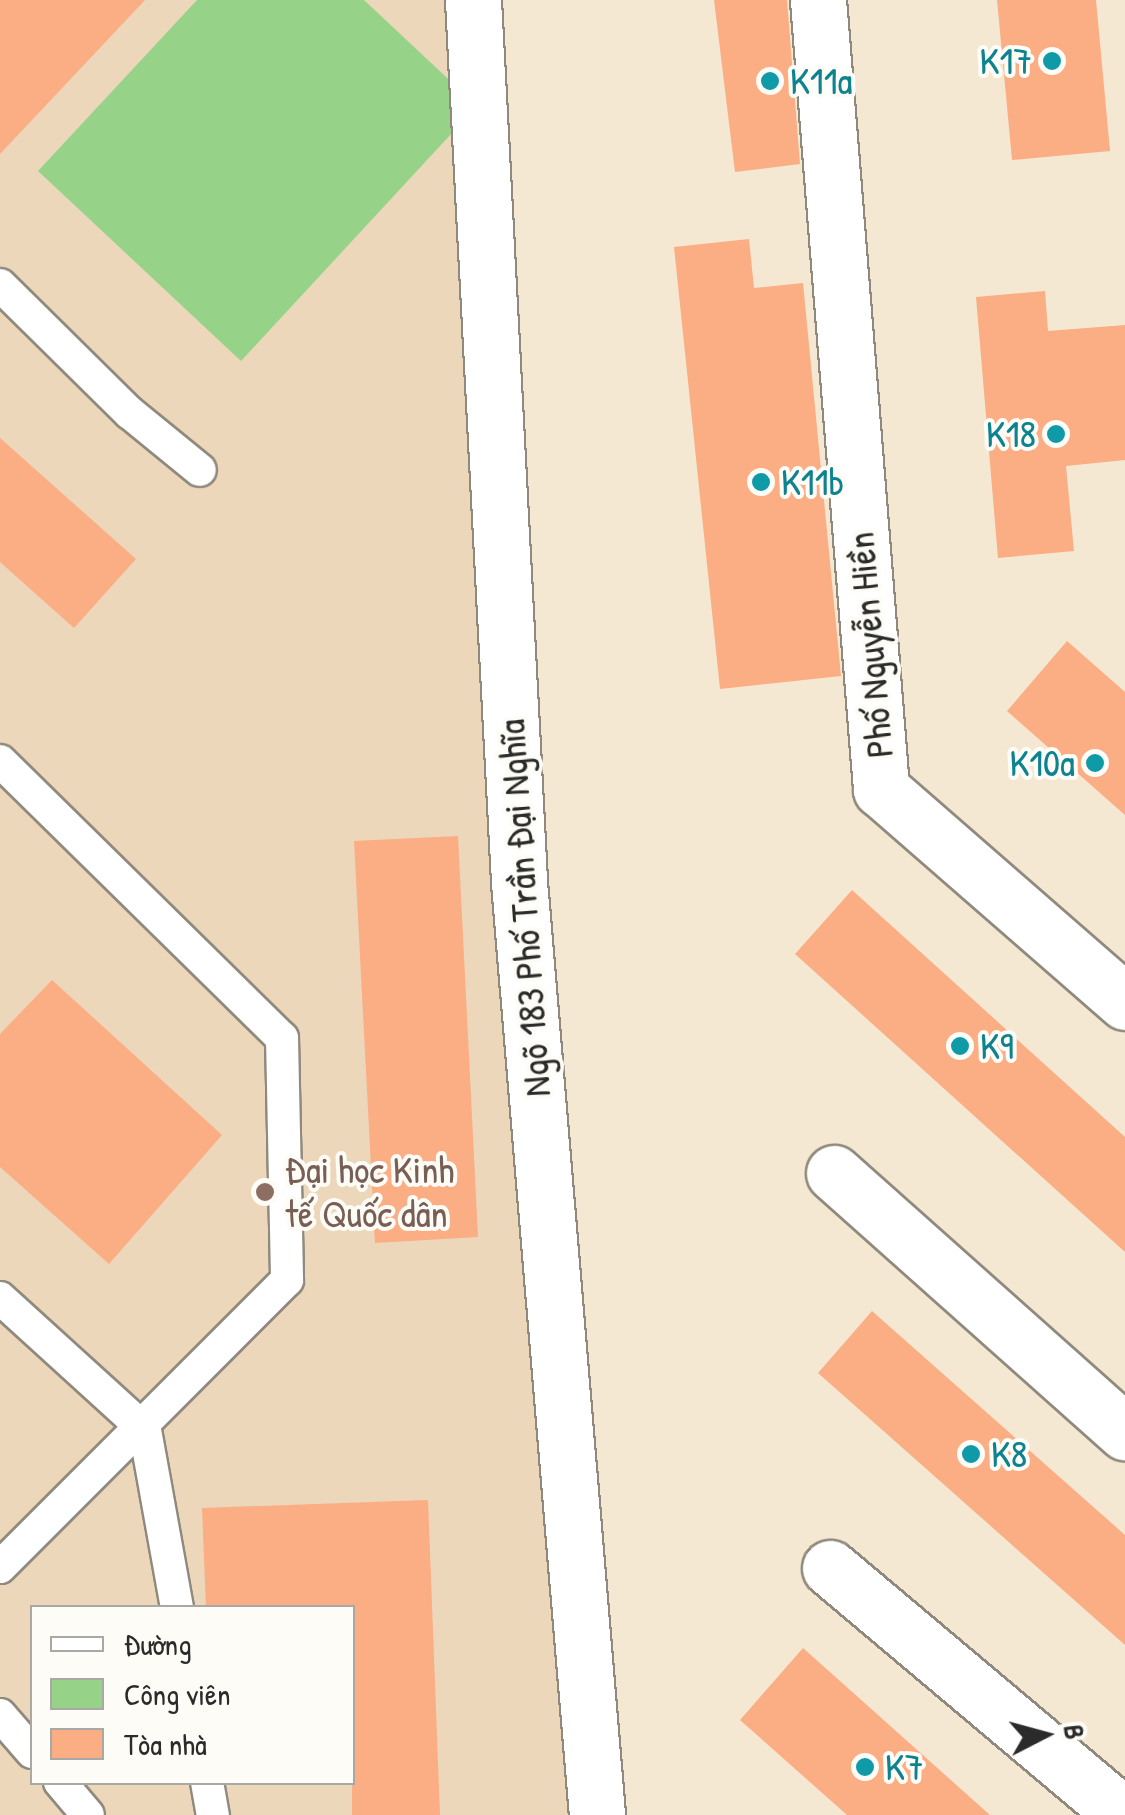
<!DOCTYPE html>
<meta charset="utf-8">
<style>
body{margin:0}
#map{position:relative;width:1125px;height:1815px;overflow:hidden;background:#f5e8d2;font-family:"Patrick Hand",sans-serif}
div>[style]{position:absolute}
.built>*{inset:0;background:#ecd7ba}
.green>*{inset:0;background:#96d388}
.building>*{inset:0;background:#fbad84}
.roads{filter:drop-shadow(2px 0 #908a7e) drop-shadow(-2px 0 #908a7e) drop-shadow(0 2px #908a7e) drop-shadow(0 -2px #908a7e)}
.service>*{height:32px;margin:-16px;padding:0 16px;transform-origin:16px;border-radius:16px;background:#fff}
.minor>*{height:55px;margin:-27.5px;padding:0 27.5px;transform-origin:27.5px;border-radius:27.5px;background:#fff}
.dots>*{width:28px;height:28px;translate:-50% -50%;box-sizing:border-box;border:5px solid #fdfcf7;border-radius:50%}
span{translate:-50% -50%;white-space:nowrap;text-align:center;line-height:1.15;-webkit-text-stroke:8px #fdfcf7;paint-order:stroke}
.culture-label{font-size:38px;color:#0d838f}
.right{translate:-100% -50%;text-align:right}
.left{translate:0 -50%;text-align:left}
.street-label{font-size:38px;color:#2b2b2b}
.education-label{font-size:38px;color:#785e54}
.legend{position:absolute;left:30px;top:1605px;width:325px;height:180px;box-sizing:border-box;background:#fdfcf7;border:2px solid #a9a8a5;margin:0;padding:12px 18px;list-style:none;font-size:30px;color:#2b2b2b}
.legend li{display:flex;align-items:center;gap:20px;height:50px}
.legend b{width:50px;border:2px solid #a9a8a5}
.north{position:absolute;left:995px;top:1685px;width:100px;height:100px;-webkit-text-stroke:8px #fdfcf7;paint-order:stroke;rotate:84deg;font-size:28px;font-weight:700;line-height:40px;text-align:center;color:#2b2b2b}
.north::after{content:'';display:block;margin:auto;width:35px;height:45px;background:#2b2b2b;clip-path:polygon(50% 0,100% 100%,50% 72%,0 100%)}
</style>
<div id="map">
<div class="built">
<i style="clip-path:polygon(evenodd,0 0,451px 0,572px 1815px,0 1815px,0 0,32px 1608px,352px 1608px,352px 1782px,32px 1782px,32px 1608px)"></i>
</div>
<div class="green">
<i style="clip-path:polygon(197px 0,364px 0,477px 106px,241px 361px,38px 171px)"></i>
</div>
<div class="building">
<i style="clip-path:polygon(0 0,145px 0,0 154px)"></i>
<i style="clip-path:polygon(714px 0,787px 0,800px 164px,735px 172px)"></i>
<i style="clip-path:polygon(997px 0,1096px 0,1110px 151px,1012px 160px)"></i>
<i style="clip-path:polygon(749px 239px,754px 288px,803px 283px,841px 676px,720px 689px,674px 247px)"></i>
<i style="clip-path:polygon(1045px 291px,1048px 331px,1125px 325px,1125px 460px,1066px 466px,1074px 551px,998px 558px,976px 297px)"></i>
<i style="clip-path:polygon(0 438px,136px 559px,74px 628px,0 562px)"></i>
<i style="clip-path:polygon(1067px 641px,1125px 692px,1125px 815px,1007px 711px)"></i>
<i style="clip-path:polygon(458px 836px,478px 1237px,375px 1243px,354px 841px)"></i>
<i style="clip-path:polygon(852px 890px,1125px 1137px,1125px 1252px,795px 954px)"></i>
<i style="clip-path:polygon(52px 980px,222px 1135px,109px 1264px,0 1167px,0 1034px)"></i>
<i style="clip-path:polygon(872px 1311px,1125px 1535px,1125px 1645px,818px 1373px)"></i>
<i style="clip-path:polygon(428px 1500px,440px 1815px,352px 1815px,352px 1608px,206px 1608px,202px 1508px)"></i>
<i style="clip-path:polygon(803px 1648px,990px 1815px,847px 1815px,740px 1720px)"></i>
</div>
<div class="roads">
<div class="service">
<i style="left:0;top:285px;width:182px;rotate:44.6deg"></i>
<i style="left:130px;top:413px;width:90px;rotate:39.2deg"></i>
<i style="left:0;top:761px;width:395px;rotate:44.5deg"></i>
<i style="left:282px;top:1038px;width:242px;rotate:88.8deg"></i>
<i style="left:287px;top:1280px;width:406px;rotate:135deg"></i>
<i style="left:0;top:1298px;width:196px;rotate:42.3deg"></i>
<i style="left:145px;top:1430px;width:181px;rotate:79.8deg"></i>
<i style="left:0;top:1715px;width:49px;rotate:49.1deg"></i>
<i style="left:60px;top:1782px;width:43px;rotate:49.7deg"></i>
<i style="left:207px;top:1782px;width:34px;rotate:80deg"></i>
</div>
<div class="minor">
<i style="left:473px;top:0;width:883px;rotate:87.01deg"></i>
<i style="left:519px;top:882px;width:936px;rotate:85.22deg"></i>
<i style="left:818px;top:0;width:792px;rotate:85.43deg"></i>
<i style="left:881px;top:789px;width:324px;rotate:41.1deg"></i>
<i style="left:834px;top:1173px;width:390px;rotate:41.7deg"></i>
<i style="left:830px;top:1568px;width:383px;rotate:40.1deg"></i>
</div>
</div>
<div class="dots">
<i style="left:1052px;top:61px;background:#0f9aa8"></i>
<i style="left:770px;top:81px;background:#0f9aa8"></i>
<i style="left:1056px;top:434px;background:#0f9aa8"></i>
<i style="left:761px;top:482px;background:#0f9aa8"></i>
<i style="left:1095px;top:763px;background:#0f9aa8"></i>
<i style="left:960px;top:1046px;background:#0f9aa8"></i>
<i style="left:265px;top:1192px;background:#8d6e63"></i>
<i style="left:971px;top:1454px;background:#0f9aa8"></i>
<i style="left:865px;top:1767px;background:#0f9aa8"></i>
</div>
<div class="culture-label">
<span class="right" style="left:1032px;top:61px">K17</span>
<span class="left" style="left:790px;top:81px">K11a</span>
<span class="right" style="left:1036px;top:434px">K18</span>
<span class="left" style="left:781px;top:482px">K11b</span>
<span class="right" style="left:1075px;top:763px">K10a</span>
<span class="left" style="left:980px;top:1046px">K9</span>
<span class="left" style="left:991px;top:1454px">K8</span>
<span class="left" style="left:885px;top:1767px">K7</span>
</div>
<div class="street-label">
<span style="left:870px;top:645px;rotate:-95deg">Phố Nguyễn Hiền</span>
<span style="left:524px;top:908px;rotate:-94deg">Ngõ 183 Phố Trần Đại Nghĩa</span>
</div>
<div class="education-label">
<span class="left" style="left:285px;top:1192px">Đại học Kinh<br>tế Quốc dân</span>
</div>
<ul class="legend">
<li><b style="height:12px;background:#fff"></b>Đường</li>
<li><b style="height:28px;background:#96d388"></b>Công viên</li>
<li><b style="height:28px;background:#fbad84"></b>Tòa nhà</li>
</ul>
<div class="north">B</div>
</div>
